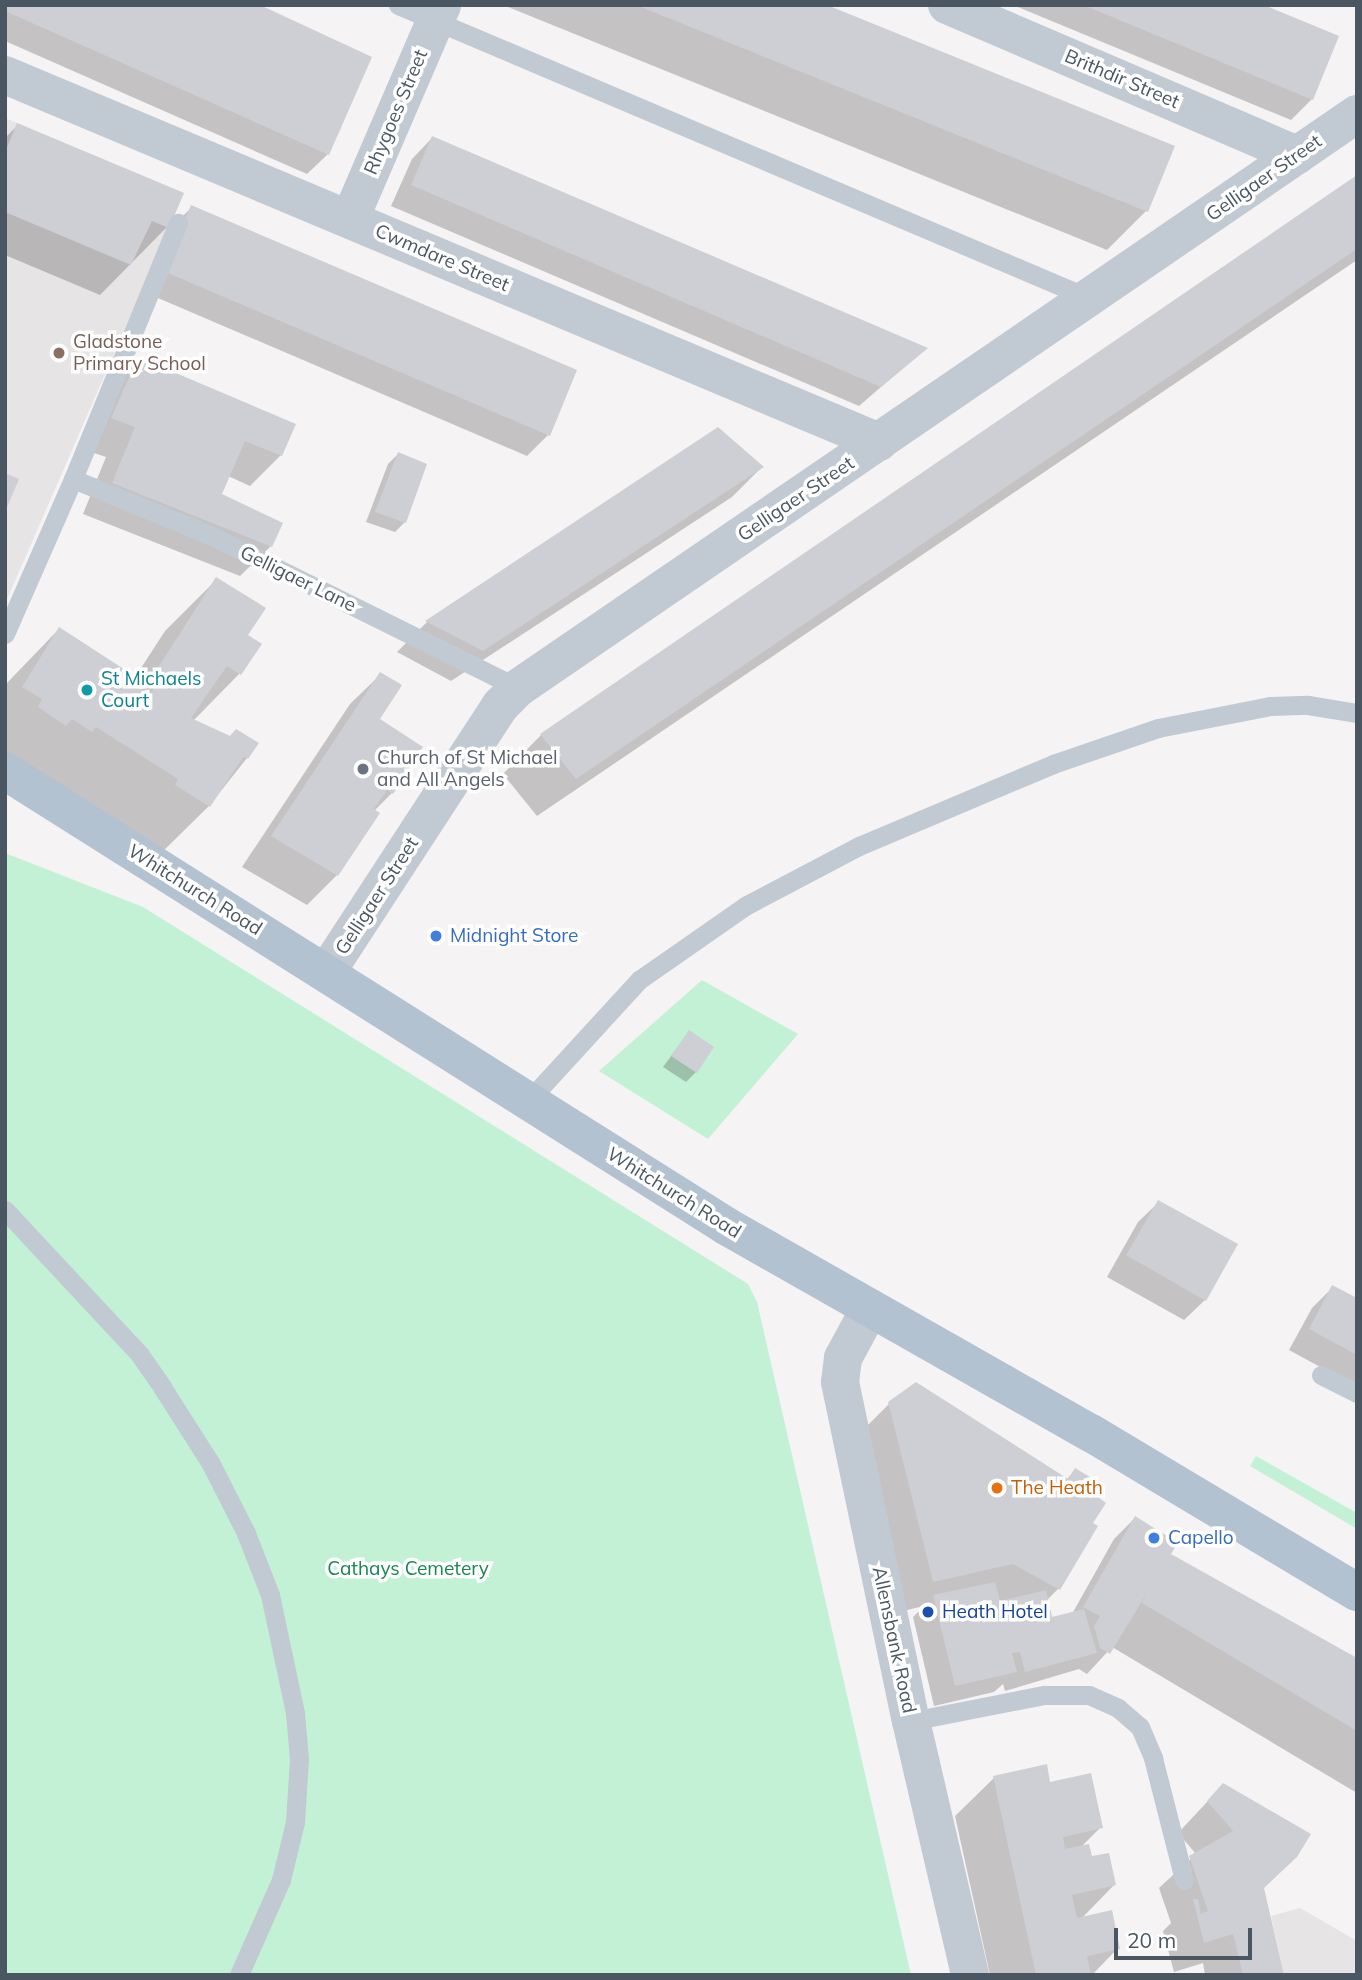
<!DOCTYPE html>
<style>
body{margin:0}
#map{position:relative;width:1362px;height:1980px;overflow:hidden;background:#f5f3f3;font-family:Mulish,sans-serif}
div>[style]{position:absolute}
.education>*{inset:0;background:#e6e4e5}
.green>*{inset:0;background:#c3f1d5}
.shadow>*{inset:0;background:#0003}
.building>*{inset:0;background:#cdcfd5}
.service>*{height:19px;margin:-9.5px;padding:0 9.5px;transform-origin:9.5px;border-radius:9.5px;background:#c1cad2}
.minor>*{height:38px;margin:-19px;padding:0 19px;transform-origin:19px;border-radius:19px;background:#c1cad2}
.tertiary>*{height:38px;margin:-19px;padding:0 19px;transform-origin:19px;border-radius:19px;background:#c1cad2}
.primary>*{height:38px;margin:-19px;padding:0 19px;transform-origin:19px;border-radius:19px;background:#b3c2d1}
.dots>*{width:19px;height:19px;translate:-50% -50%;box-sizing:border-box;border:4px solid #fff;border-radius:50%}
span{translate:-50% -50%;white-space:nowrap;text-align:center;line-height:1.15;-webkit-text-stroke:7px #fff;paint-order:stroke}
.street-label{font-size:19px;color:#4a5661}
.education-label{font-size:19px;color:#785e54}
.left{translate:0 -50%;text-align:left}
.culture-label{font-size:19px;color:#0d838f}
.worship-label{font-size:19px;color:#5b616d}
.shop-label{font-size:19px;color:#366cbe}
.food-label{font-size:19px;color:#c56008}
.park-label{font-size:19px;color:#17864f}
.transit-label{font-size:19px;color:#164399}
.frame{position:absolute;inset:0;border:7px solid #4a5661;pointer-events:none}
.scale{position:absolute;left:1114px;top:1928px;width:138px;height:32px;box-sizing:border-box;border:4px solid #4a5661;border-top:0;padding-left:9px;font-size:21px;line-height:24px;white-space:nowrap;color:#4a5661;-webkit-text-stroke:5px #fff;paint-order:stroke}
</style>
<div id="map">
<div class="education">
<i style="clip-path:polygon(5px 118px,184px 193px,5px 604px)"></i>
<i style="clip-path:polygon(1300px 1908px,1357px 1941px,1357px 1975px,1284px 1975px,1271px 1916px)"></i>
</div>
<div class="green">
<i style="clip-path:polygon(5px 853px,143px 907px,748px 1284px,757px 1302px,911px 1975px,5px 1975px)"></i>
<i style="clip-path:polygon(702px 980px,798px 1034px,708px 1139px,599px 1071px)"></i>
<i style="clip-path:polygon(1256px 1456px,1357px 1513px,1357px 1529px,1250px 1466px)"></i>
</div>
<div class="shadow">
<i style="clip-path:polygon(5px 5px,328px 154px,307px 174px,5px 41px)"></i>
<i style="clip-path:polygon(503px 5px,822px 5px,1172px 147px,1146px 211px,1107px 250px)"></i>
<i style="clip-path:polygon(1013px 5px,1259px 5px,1312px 99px,1291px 120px)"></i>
<i style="clip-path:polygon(18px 125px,167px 227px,100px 295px,5px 255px,5px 138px)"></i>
<i style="clip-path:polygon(432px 138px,925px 349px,859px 406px,391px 206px,412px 159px)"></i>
<i style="clip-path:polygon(1357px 176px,1357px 260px,537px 816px,503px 774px,541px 735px)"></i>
<i style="clip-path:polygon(192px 207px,548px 435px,527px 456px,144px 292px,171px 228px)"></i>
<i style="clip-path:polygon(138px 359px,281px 455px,250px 486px,228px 476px,219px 495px,271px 546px,240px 576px,83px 514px,106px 457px,82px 449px,108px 390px)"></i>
<i style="clip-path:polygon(718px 429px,762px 467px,732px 497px,451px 681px,397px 652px,426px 623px)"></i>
<i style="clip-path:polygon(398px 454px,405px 522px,395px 532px,366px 522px,388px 464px)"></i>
<i style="clip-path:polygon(216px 580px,246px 636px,240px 673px,193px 721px,247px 758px,209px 806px,157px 857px,5px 770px,5px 685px,59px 629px,132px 682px,165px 631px)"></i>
<i style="clip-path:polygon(381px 674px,377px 719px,392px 793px,374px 811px,337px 875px,307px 905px,242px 867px,350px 704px)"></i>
<i style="clip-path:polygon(689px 1032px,696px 1072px,686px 1082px,663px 1067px)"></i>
<i style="clip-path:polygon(1159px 1202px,1205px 1300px,1184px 1320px,1107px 1277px,1138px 1222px)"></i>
<i style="clip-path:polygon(1333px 1287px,1357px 1300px,1357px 1387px,1289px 1350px,1312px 1308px)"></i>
<i style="clip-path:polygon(889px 1404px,1067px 1479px,1076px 1470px,1095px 1498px,1091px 1524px,1058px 1589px,1047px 1600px,1051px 1619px,1072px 1614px,1114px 1539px,1135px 1518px,1169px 1555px,1357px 1660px,1357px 1793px,1112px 1647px,1087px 1674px,1079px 1669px,1005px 1691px,1003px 1684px,994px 1692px,934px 1706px,913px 1617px,924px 1606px,903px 1611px,859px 1434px)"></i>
<i style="clip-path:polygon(994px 1778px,1049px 1784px,1101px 1827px,1081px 1847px,1114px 1885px,1080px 1920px,1118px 1948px,1092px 1975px,990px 1975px,955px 1816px)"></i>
<i style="clip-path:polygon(1223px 1785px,1263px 1889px,1282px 1975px,1205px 1975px,1203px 1963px,1174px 1972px,1163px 1931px,1171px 1923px,1159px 1888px,1196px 1854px,1178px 1833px)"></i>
</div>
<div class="building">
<i style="clip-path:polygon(5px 5px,260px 5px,372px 57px,329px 155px,5px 11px)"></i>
<i style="clip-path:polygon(636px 5px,827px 5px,1175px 146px,1148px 212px)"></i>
<i style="clip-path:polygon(1083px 5px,1264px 5px,1339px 36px,1313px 100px)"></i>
<i style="clip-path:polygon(17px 123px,184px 193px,169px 228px,152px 221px,131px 265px,5px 212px,5px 152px)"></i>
<i style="clip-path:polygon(432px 136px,928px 348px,881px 387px,411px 185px)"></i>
<i style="clip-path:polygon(1357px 175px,1357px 249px,576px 779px,540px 734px)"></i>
<i style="clip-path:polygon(191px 205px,577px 370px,550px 436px,163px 271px)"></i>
<i style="clip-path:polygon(138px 357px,296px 424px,282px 456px,245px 441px,222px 494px,283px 523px,272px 547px,112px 483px,135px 427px,111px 418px)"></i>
<i style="clip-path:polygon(718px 427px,764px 467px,483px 651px,425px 621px)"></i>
<i style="clip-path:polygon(398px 452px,427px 464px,406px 523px,375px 512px)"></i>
<i style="clip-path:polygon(5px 473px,19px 479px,5px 512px)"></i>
<i style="clip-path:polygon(216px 577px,266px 608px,248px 635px,262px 644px,241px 675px,227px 666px,191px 718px,230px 736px,236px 729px,259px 743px,248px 759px,244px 756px,210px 807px,175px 785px,178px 779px,96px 727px,92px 732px,72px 719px,66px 726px,38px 707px,42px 699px,22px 687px,59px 627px,130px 673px,127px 677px,151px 693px,157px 683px,150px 680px)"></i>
<i style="clip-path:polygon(380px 672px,402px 685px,380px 719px,423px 747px,393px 794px,387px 790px,374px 809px,380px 813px,338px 876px,271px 836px)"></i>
<i style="clip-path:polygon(689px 1030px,714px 1047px,697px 1073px,671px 1056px)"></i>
<i style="clip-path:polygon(1158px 1200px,1238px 1244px,1206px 1301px,1126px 1255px)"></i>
<i style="clip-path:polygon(1332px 1285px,1357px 1298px,1357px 1355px,1309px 1329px)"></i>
<i style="clip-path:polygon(916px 1382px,1068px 1479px,1075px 1468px,1105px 1486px,1098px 1497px,1106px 1503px,1093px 1523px,1098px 1526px,1060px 1590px,1013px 1564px,933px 1582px,888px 1402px)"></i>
<i style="clip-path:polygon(1135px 1516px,1178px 1543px,1171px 1554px,1357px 1658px,1357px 1731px,1142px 1603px,1147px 1593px,1110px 1654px,1100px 1648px,1094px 1626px,1100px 1616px,1083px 1607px)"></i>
<i style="clip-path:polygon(995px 1582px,1000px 1601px,1046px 1590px,1052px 1617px,1084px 1609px,1097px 1653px,1025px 1672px,1020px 1652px,1012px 1653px,1017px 1672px,955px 1686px,933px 1595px)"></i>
<i style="clip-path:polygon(1047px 1764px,1050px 1782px,1091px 1773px,1103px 1828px,1063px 1837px,1065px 1849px,1089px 1844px,1092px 1856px,1109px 1853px,1116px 1885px,1072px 1895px,1077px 1918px,1112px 1910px,1120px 1949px,1087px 1956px,1091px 1975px,1036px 1975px,993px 1776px)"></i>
<i style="clip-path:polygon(1223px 1783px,1311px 1834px,1297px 1857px,1264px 1888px,1284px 1975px,1243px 1975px,1233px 1934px,1204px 1943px,1193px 1899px,1198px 1899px,1201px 1914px,1208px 1911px,1189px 1856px,1233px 1831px,1207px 1801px)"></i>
</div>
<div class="service">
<i style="left:398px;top:5px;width:751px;rotate:22.98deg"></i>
<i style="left:73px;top:479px;width:277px;rotate:-67.7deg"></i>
<i style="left:5px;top:634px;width:169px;rotate:-66.3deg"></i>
<i style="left:73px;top:479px;width:146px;rotate:22.2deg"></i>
<i style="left:208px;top:534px;width:346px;rotate:26.4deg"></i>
<i style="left:529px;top:1100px;width:163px;rotate:-47.5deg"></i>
<i style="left:639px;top:980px;width:129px;rotate:-34.9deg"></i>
<i style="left:745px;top:906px;width:129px;rotate:-27.8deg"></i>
<i style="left:859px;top:846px;width:211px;rotate:-22.9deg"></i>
<i style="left:1053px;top:764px;width:111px;rotate:-18.9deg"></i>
<i style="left:1158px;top:728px;width:114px;rotate:-11.1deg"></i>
<i style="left:1270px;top:706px;width:38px;rotate:-2deg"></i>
<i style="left:1308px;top:705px;width:50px;rotate:9.3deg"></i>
<i style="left:5px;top:1210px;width:198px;rotate:47deg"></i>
<i style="left:140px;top:1355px;width:39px;rotate:55deg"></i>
<i style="left:162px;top:1387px;width:91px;rotate:57.5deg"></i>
<i style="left:211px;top:1464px;width:77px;rotate:63.1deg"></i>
<i style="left:246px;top:1533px;width:66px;rotate:68.8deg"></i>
<i style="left:270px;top:1595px;width:121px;rotate:78deg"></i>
<i style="left:295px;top:1713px;width:46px;rotate:85deg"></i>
<i style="left:299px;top:1759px;width:63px;rotate:93.6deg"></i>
<i style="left:295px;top:1822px;width:60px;rotate:103.6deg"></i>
<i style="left:281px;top:1880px;width:104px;rotate:113.9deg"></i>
<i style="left:1321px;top:1375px;width:40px;rotate:26.6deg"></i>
<i style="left:911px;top:1721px;width:136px;rotate:-11.1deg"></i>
<i style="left:1044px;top:1695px;width:45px"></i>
<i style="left:1089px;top:1695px;width:32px;rotate:24deg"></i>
<i style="left:1118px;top:1708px;width:29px;rotate:41deg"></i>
<i style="left:1140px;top:1727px;width:34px;rotate:67deg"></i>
<i style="left:1153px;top:1758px;width:126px;rotate:75.7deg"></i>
</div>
<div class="minor">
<i style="left:947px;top:5px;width:381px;rotate:23.2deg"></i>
<i style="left:5px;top:75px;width:948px;rotate:22.78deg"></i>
<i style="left:350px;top:219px;width:233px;rotate:-66.7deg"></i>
<i style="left:326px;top:973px;width:319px;rotate:-56.9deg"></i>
<i style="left:500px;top:706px;width:25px;rotate:-45deg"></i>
<i style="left:518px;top:688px;width:1017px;rotate:-34.38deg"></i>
</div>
<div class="tertiary">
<i style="left:869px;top:1310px;width:55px;rotate:118.4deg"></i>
<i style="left:843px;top:1358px;width:24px;rotate:97deg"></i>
<i style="left:840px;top:1382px;width:346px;rotate:78.2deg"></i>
<i style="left:911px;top:1721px;width:261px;rotate:76.9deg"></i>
</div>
<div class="primary">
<i style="left:5px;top:771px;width:853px;rotate:32.25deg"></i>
<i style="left:726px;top:1226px;width:420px;rotate:29.6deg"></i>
<i style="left:1091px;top:1433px;width:310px;rotate:30.9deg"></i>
</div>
<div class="dots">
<i style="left:59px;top:353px;background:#8d6e63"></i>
<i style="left:87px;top:690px;background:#0f9aa8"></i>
<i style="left:363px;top:769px;background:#6b7280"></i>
<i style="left:436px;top:936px;background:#3f7fe0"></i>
<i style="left:997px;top:1488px;background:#e8710a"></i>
<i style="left:1154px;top:1538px;background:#3f7fe0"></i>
<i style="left:928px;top:1612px;background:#1a4fb4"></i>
</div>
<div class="street-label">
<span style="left:1122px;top:79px;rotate:23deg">Brithdir Street</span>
<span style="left:396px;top:112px;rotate:-67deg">Rhygoes Street</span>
<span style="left:1264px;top:178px;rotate:-35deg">Gelligaer Street</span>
<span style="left:442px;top:258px;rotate:23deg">Cwmdare Street</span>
<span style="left:796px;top:499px;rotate:-34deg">Gelligaer Street</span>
<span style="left:298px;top:579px;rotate:26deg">Gelligaer Lane</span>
<span style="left:195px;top:890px;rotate:32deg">Whitchurch Road</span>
<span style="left:377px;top:896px;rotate:-57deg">Gelligaer Street</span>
<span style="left:674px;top:1193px;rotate:32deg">Whitchurch Road</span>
<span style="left:894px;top:1640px;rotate:78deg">Allensbank Road</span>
</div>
<div class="education-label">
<span class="left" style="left:73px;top:353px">Gladstone<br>Primary School</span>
</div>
<div class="culture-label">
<span class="left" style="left:101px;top:690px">St Michaels<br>Court</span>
</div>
<div class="worship-label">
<span class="left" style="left:377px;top:769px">Church of St Michael<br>and All Angels</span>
</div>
<div class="shop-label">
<span class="left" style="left:450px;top:936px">Midnight Store</span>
<span class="left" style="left:1168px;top:1538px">Capello</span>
</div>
<div class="food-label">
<span class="left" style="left:1011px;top:1488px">The Heath</span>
</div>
<div class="park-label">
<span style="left:408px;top:1569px">Cathays Cemetery</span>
</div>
<div class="transit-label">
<span class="left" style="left:942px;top:1612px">Heath Hotel</span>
</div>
<div class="frame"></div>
<div class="scale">20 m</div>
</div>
